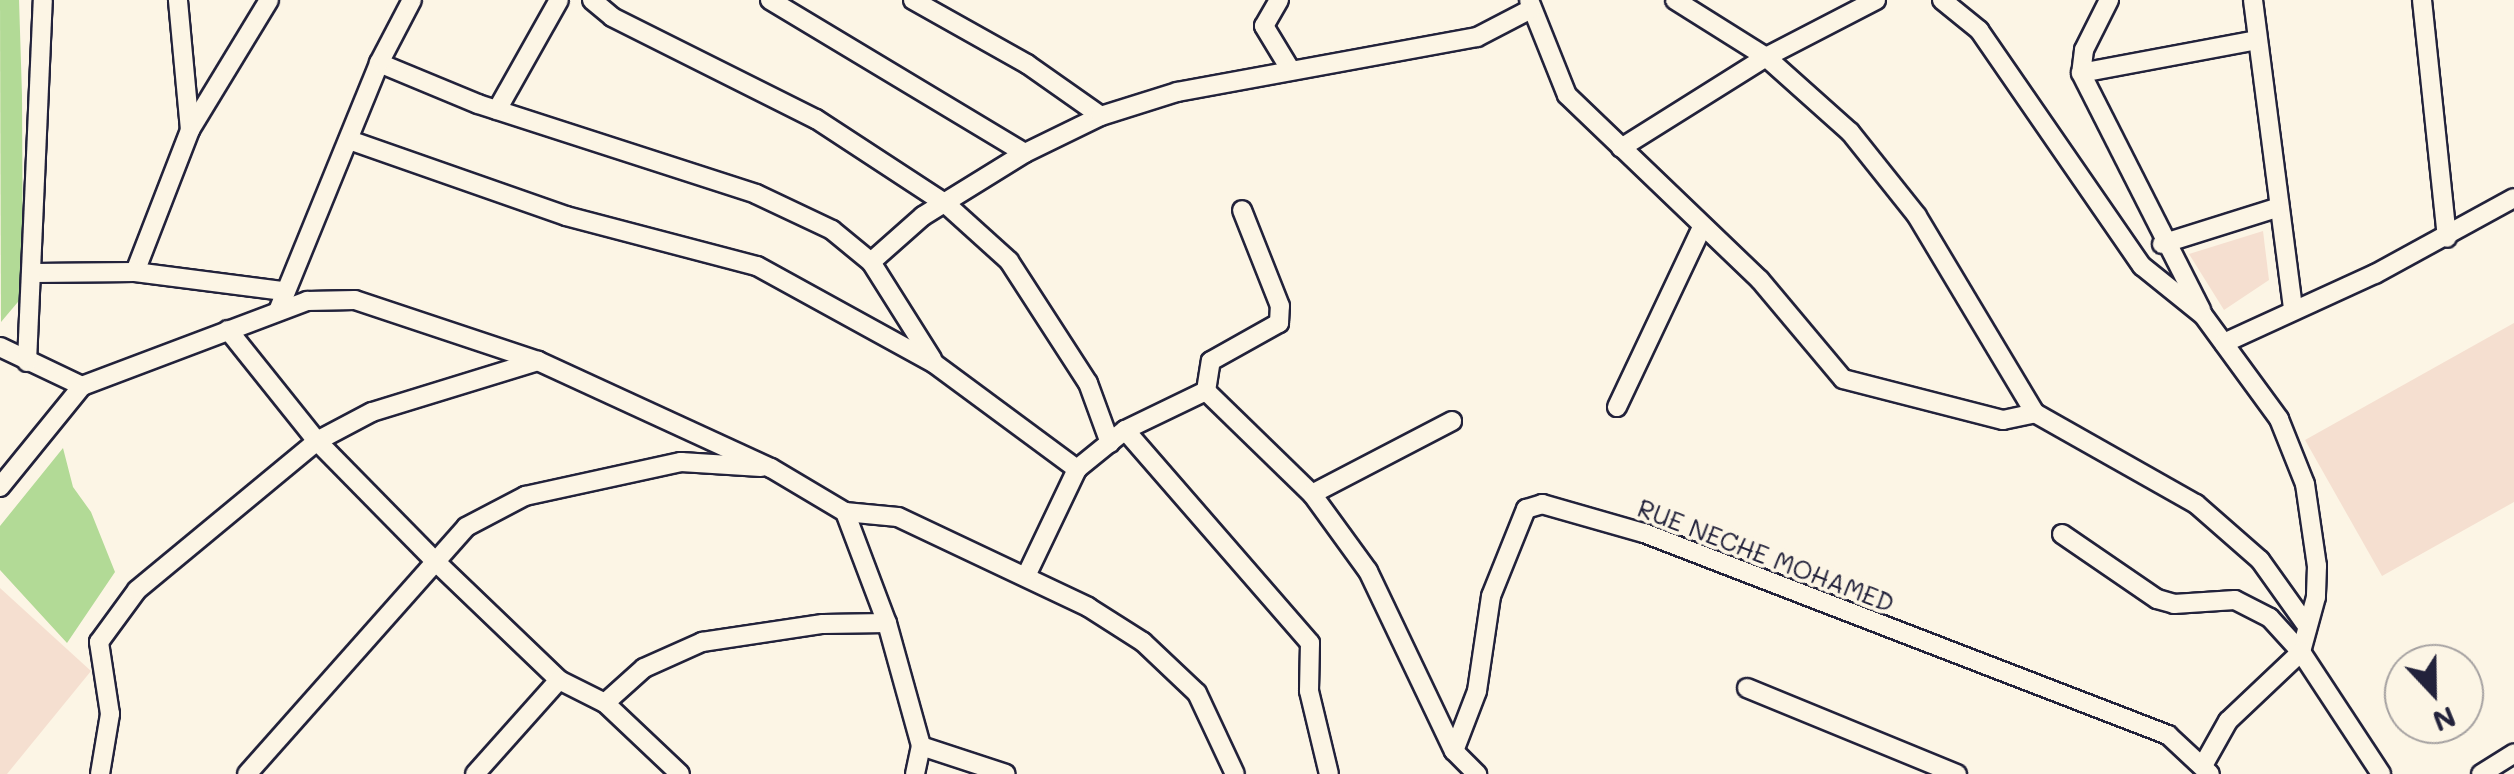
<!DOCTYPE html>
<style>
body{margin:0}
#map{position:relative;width:2514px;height:774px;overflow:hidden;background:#fcf5e5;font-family:Mali,sans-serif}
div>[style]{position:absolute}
.built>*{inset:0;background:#f5dfd0}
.green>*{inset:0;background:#b2da96}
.roads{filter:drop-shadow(2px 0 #22223b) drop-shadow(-2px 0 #22223b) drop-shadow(0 2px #22223b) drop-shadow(0 -2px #22223b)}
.minor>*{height:18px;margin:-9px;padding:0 9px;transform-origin:9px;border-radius:9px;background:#fcf5e5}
span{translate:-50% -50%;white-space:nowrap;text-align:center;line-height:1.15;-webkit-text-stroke:8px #fcf5e5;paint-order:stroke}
.street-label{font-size:25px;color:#22223b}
.north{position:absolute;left:2384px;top:644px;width:100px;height:100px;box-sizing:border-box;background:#fcf5e5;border:2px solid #a5a1a1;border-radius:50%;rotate:158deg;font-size:28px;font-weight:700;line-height:40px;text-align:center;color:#22223b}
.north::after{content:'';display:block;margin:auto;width:35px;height:45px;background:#22223b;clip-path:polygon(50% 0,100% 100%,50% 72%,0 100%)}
</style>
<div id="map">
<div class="built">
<i style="clip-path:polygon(2263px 231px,2269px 280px,2224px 310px,2189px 254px)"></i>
<i style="clip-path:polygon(2514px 323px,2514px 502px,2382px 576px,2305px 440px)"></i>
<i style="clip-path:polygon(0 588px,91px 671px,7px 774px,0 774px)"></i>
</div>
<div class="green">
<i style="clip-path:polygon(0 0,19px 0,22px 96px,23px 296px,1px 322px)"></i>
<i style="clip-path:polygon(63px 448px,73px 487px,91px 512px,115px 572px,67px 643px,0 570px,0 526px)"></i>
</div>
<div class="roads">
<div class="minor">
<i style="left:592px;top:0;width:26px;rotate:40deg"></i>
<i style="left:612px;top:17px;width:228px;rotate:26.6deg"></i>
<i style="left:816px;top:119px;width:155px;rotate:33.2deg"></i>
<i style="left:946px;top:204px;width:85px;rotate:42.1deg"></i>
<i style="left:1009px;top:261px;width:145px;rotate:57.1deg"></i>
<i style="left:1088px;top:383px;width:64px;rotate:69.9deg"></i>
<i style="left:770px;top:0;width:297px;rotate:31deg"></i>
<i style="left:913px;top:0;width:131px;rotate:29.3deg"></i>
<i style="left:1027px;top:64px;width:90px;rotate:35.1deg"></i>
<i style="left:1279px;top:0;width:30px;rotate:120deg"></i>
<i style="left:1264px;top:26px;width:50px;rotate:58.8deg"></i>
<i style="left:1529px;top:0;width:102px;rotate:68.2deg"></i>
<i style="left:1567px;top:95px;width:267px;rotate:43.8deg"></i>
<i style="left:1760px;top:280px;width:129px;rotate:50deg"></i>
<i style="left:1843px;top:379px;width:165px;rotate:14.4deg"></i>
<i style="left:2003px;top:420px;width:33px;rotate:-12deg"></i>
<i style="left:2035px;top:413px;width:185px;rotate:29.5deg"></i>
<i style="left:2196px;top:504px;width:85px;rotate:41.2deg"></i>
<i style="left:2260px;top:560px;width:81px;rotate:54.5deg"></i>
<i style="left:1675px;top:0;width:107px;rotate:32.1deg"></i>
<i style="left:1766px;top:57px;width:113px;rotate:41.8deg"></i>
<i style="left:1850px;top:132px;width:107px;rotate:51.4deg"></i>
<i style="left:1917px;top:216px;width:230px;rotate:59.1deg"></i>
<i style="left:1942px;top:0;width:48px;rotate:39deg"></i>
<i style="left:1979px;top:30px;width:287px;rotate:55.4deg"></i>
<i style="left:2142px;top:266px;width:78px;rotate:38.8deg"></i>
<i style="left:2203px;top:315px;width:129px;rotate:53.8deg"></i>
<i style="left:2279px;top:419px;width:70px;rotate:68.2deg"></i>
<i style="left:2305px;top:484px;width:83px;rotate:81.7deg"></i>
<i style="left:2317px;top:566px;width:31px;rotate:92deg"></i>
<i style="left:2316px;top:597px;width:57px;rotate:105.3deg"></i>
<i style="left:2109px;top:0;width:56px;rotate:116.6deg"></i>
<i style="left:2084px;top:50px;width:23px;rotate:97deg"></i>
<i style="left:2081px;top:73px;width:266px;rotate:63.1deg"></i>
<i style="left:2253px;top:0;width:312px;rotate:82.6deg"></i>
<i style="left:2422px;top:0;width:239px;rotate:84deg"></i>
<i style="left:379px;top:63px;width:107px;rotate:22.5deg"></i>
<i style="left:478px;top:104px;width:292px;rotate:17.9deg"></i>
<i style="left:756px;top:194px;width:84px;rotate:25.3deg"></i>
<i style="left:832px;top:230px;width:50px;rotate:39.4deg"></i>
<i style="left:871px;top:262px;width:115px;rotate:57.8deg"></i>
<i style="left:2081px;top:73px;width:179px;rotate:-10.6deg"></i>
<i style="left:497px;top:110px;width:126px;rotate:-60.6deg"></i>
<i style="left:190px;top:130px;width:152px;rotate:-58.7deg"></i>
<i style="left:352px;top:141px;width:227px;rotate:19.3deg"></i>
<i style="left:566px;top:216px;width:197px;rotate:14.7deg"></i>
<i style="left:757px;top:266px;width:203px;rotate:28.8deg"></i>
<i style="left:935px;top:364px;width:177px;rotate:36.5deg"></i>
<i style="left:1621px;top:148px;width:171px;rotate:-32.1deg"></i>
<i style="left:1766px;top:57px;width:124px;rotate:-27.4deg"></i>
<i style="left:2162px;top:244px;width:123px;rotate:-17.5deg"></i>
<i style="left:871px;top:262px;width:69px;rotate:-41.5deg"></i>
<i style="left:923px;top:216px;width:120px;rotate:-31.7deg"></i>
<i style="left:1025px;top:153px;width:85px;rotate:-26deg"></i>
<i style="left:1101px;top:116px;width:80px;rotate:-17.5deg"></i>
<i style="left:1177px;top:92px;width:305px;rotate:-10.4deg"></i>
<i style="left:1477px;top:37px;width:61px;rotate:-27.4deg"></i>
<i style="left:135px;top:272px;width:152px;rotate:-68.8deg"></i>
<i style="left:190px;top:130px;width:131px;rotate:-95.3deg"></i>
<i style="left:34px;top:273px;width:101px;rotate:-0.6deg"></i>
<i style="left:135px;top:272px;width:150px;rotate:7.3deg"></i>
<i style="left:278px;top:311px;width:268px;rotate:-67.8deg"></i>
<i style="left:379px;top:63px;width:71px;rotate:-62.4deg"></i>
<i style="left:228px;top:330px;width:142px;rotate:51.3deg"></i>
<i style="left:317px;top:441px;width:168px;rotate:45.5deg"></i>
<i style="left:435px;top:561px;width:172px;rotate:43.8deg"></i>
<i style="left:559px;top:680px;width:51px;rotate:26.6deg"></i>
<i style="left:605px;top:703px;width:103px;rotate:43.4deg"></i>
<i style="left:2224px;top:343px;width:166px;rotate:-24.6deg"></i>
<i style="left:2375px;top:274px;width:158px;rotate:-28.7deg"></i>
<i style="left:0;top:347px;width:91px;rotate:25.4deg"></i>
<i style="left:27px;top:362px;width:362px;rotate:-87.5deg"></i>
<i style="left:1206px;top:391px;width:148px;rotate:44.2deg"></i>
<i style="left:1312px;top:494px;width:95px;rotate:54deg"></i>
<i style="left:1368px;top:571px;width:199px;rotate:64.5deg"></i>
<i style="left:1454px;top:751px;width:33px;rotate:45deg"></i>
<i style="left:1617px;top:407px;width:199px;rotate:-64.7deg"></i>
<i style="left:1125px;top:430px;width:282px;rotate:49deg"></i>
<i style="left:1310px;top:643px;width:48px;rotate:91.2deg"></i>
<i style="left:1309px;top:691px;width:85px;rotate:76.5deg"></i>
<i style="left:0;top:487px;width:130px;rotate:-50.9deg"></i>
<i style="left:82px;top:386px;width:241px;rotate:-20.7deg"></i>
<i style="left:307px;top:301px;width:48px;rotate:-1.2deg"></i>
<i style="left:355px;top:300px;width:193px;rotate:18.4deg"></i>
<i style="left:538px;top:361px;width:256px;rotate:24.7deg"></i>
<i style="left:771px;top:468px;width:86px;rotate:30.7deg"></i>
<i style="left:845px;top:512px;width:53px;rotate:5.4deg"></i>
<i style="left:898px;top:517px;width:210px;rotate:25.3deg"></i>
<i style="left:1088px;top:607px;width:65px;rotate:32.5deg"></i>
<i style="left:1143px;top:642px;width:74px;rotate:43.4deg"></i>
<i style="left:1197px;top:693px;width:89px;rotate:64.9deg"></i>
<i style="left:1312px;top:494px;width:158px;rotate:-27.5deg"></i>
<i style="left:845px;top:512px;width:119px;rotate:69.3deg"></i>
<i style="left:887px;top:623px;width:128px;rotate:74.5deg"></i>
<i style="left:921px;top:746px;width:89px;rotate:18.2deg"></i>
<i style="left:2062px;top:534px;width:115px;rotate:34.4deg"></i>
<i style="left:2157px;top:599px;width:18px;rotate:16deg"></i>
<i style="left:2174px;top:604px;width:61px;rotate:-3.8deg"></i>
<i style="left:2235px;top:600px;width:39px;rotate:27deg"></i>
<i style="left:2270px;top:618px;width:46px;rotate:47.6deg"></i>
<i style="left:2301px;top:652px;width:146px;rotate:56.7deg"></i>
<i style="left:1027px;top:574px;width:116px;rotate:-64.5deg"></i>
<i style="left:1077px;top:469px;width:62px;rotate:-39.1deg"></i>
<i style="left:1125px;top:430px;width:90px;rotate:-25.7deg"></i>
<i style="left:1206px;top:391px;width:30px;rotate:-81deg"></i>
<i style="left:1211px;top:361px;width:78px;rotate:-29.2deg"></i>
<i style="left:1279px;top:323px;width:17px;rotate:-87deg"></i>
<i style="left:1280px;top:306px;width:103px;rotate:-111.6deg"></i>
<i style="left:1747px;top:688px;width:227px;rotate:22.3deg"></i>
<i style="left:605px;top:703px;width:52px;rotate:-41.9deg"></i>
<i style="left:644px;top:668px;width:64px;rotate:-24.1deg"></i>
<i style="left:702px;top:642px;width:122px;rotate:-8.5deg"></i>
<i style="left:823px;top:624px;width:64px;rotate:-0.9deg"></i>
<i style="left:1454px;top:751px;width:64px;rotate:-69deg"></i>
<i style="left:1477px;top:691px;width:96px;rotate:-81.6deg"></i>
<i style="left:1491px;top:596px;width:94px;rotate:-68.1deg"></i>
<i style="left:1526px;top:509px;width:17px;rotate:-17deg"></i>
<i style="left:1542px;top:504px;width:106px;rotate:15.9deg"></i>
<i style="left:1644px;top:533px;width:562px;rotate:21.08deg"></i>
<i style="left:2168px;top:735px;width:57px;rotate:42.9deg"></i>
<i style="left:2205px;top:762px;width:47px;rotate:-60.7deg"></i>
<i style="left:2228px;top:721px;width:100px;rotate:-43.4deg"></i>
<i style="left:100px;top:774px;width:61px;rotate:-80.5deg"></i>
<i style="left:110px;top:714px;width:73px;rotate:-98.7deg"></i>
<i style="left:99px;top:642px;width:64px;rotate:-53.8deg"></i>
<i style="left:137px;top:590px;width:234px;rotate:-39.6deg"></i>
<i style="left:317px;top:441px;width:62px;rotate:-27.8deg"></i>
<i style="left:372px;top:412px;width:174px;rotate:-17.1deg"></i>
<i style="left:247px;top:774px;width:330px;rotate:-48.4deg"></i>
<i style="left:466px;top:527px;width:67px;rotate:-27.7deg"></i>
<i style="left:525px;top:496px;width:160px;rotate:-12.3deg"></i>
<i style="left:681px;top:462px;width:80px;rotate:3.6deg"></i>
<i style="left:475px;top:774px;width:126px;rotate:-48.2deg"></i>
<i style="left:915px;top:774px;width:29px;rotate:-78deg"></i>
<i style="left:2481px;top:774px;width:39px;rotate:-32deg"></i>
</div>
</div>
<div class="street-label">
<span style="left:1766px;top:555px;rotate:21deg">RUE NECHE MOHAMED</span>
</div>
<div class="north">N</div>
</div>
